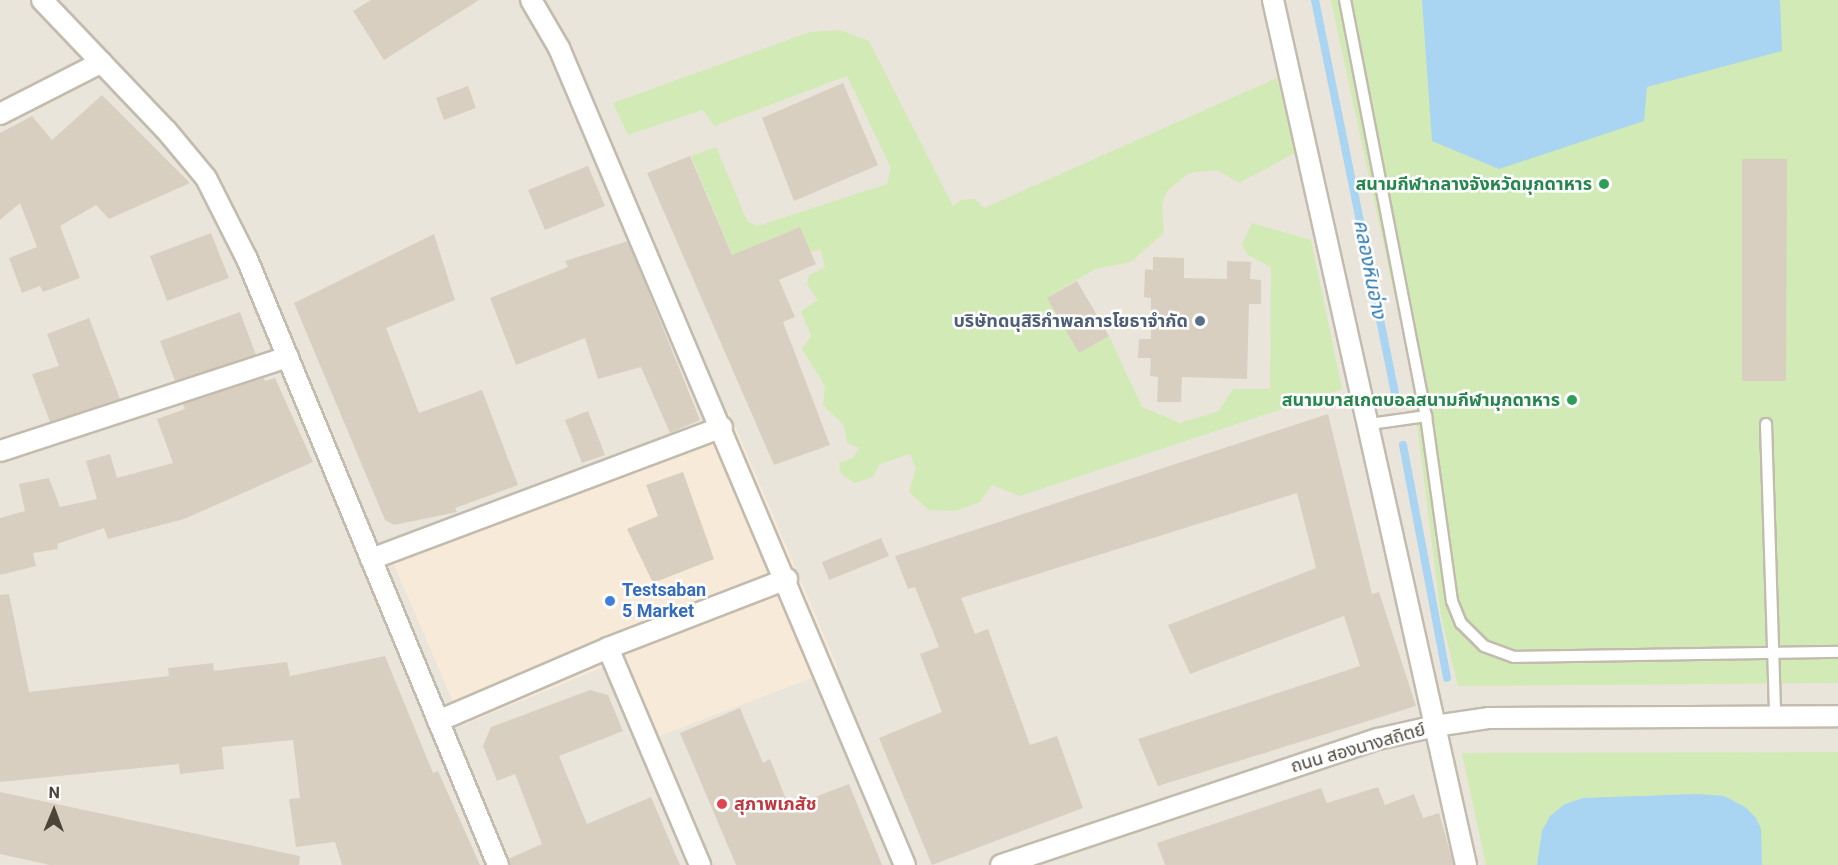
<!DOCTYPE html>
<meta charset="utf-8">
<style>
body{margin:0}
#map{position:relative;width:1838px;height:865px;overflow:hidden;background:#f6f3ec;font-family:Roboto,"Noto Sans Thai",sans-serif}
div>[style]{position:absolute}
.residential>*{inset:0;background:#eae5da}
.commercial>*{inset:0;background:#f7ead8}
.green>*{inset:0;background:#d2eab5}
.water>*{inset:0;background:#a9d4f2}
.stream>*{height:8px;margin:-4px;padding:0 4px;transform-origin:4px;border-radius:4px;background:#a9d4f2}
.building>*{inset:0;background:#d8cfc1}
.roads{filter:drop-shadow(2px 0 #c2bbae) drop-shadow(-2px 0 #c2bbae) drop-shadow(0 2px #c2bbae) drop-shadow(0 -2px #c2bbae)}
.lane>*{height:10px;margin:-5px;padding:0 5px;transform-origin:5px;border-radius:5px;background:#fff}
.street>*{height:20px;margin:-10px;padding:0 10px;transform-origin:10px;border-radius:10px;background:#fff}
.dots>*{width:16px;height:16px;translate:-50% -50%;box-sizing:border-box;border:3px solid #fff;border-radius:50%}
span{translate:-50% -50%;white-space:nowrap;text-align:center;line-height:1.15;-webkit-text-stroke:5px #fff;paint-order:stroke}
.leisure-label{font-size:18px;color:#27864d;font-weight:700}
.right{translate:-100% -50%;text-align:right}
.service-label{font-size:18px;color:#4e5e75;font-weight:700}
.shop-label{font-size:18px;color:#366cbe;font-weight:700}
.left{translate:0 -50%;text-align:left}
.street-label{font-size:18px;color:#4b4439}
.health-label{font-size:18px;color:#be3a42;font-weight:700}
.water-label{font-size:20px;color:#2e7ab2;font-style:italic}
.north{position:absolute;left:24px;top:781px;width:60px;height:60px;-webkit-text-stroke:4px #fff;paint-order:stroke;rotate:1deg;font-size:16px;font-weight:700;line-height:24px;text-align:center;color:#4b4439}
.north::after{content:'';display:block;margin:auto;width:21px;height:27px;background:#4b4439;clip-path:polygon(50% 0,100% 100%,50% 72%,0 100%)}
</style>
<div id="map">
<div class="residential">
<i style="clip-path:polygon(0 0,1838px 0,1838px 865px,0 865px)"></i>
</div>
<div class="commercial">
<i style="clip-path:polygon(729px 412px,838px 668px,660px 736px,623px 659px,463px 725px,385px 544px)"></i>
</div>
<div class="green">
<i style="clip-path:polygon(1331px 0,1838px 0,1838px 683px,1458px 686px,1441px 616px,1410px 368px)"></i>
<i style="clip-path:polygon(840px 30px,869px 41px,953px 206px,961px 200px,975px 199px,984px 208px,1277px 78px,1295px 153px,1239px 183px,1217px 170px,1189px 173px,1167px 191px,1162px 204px,1164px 233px,1131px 262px,1095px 269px,1047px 298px,1079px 353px,1109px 336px,1142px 407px,1180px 423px,1219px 411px,1233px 389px,1270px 389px,1271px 267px,1248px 255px,1242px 245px,1252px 223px,1311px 240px,1342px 389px,1020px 496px,992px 485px,979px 503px,954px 511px,929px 510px,909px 492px,916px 469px,910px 454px,880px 464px,873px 477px,855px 483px,841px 474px,839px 463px,853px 458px,859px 448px,847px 443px,844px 425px,823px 405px,825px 386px,802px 349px,811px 336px,801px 311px,818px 300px,807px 284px,809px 275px,825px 268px,821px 249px,811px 252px,800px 227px,758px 244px,743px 280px,691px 156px,716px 147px,747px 221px,757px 226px,887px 184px,891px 168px,847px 76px,714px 126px,703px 110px,628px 135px,613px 103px,810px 32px)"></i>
<i style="clip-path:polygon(1838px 752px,1838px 865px,1486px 865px,1462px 753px)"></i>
</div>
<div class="water">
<i style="clip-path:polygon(1422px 0,1780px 0,1782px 51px,1647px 87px,1644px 121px,1499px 169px,1432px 141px)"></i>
<i style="clip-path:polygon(1698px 794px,1724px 796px,1745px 807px,1756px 818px,1761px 829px,1762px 865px,1537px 865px,1542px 831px,1550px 816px,1565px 804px,1583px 798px)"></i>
</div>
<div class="stream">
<i style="left:1315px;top:0;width:405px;rotate:78.5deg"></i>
<i style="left:1403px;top:445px;width:237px;rotate:79.3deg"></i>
</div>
<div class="building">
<i style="clip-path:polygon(371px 0,479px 0,384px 60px,353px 11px)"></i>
<i style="clip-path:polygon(843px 83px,878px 165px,794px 201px,762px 118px)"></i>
<i style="clip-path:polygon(468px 86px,476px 108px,444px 120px,436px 98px)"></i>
<i style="clip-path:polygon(102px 95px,190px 183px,109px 219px,96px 205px,60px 226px,80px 278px,43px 292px,40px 286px,22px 293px,9px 258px,37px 247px,20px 203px,0 220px,0 133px,32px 116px,52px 140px)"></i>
<i style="clip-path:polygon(690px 156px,732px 255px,800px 227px,816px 264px,779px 280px,795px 317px,783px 322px,830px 445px,774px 465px,647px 173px)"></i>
<i style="clip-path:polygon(1742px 159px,1787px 159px,1786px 381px,1742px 381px)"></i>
<i style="clip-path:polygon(588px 166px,605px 206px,545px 230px,528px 190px)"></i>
<i style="clip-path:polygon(211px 233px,229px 278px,167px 301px,150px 256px)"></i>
<i style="clip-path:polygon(434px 234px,455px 300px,386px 328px,419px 413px,482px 390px,518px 485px,455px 508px,457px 512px,394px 525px,385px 520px,294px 303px)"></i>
<i style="clip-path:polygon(628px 241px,700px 420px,670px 433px,641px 367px,598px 379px,585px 338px,516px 365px,490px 298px,568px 267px,565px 261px)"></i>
<i style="clip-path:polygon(1153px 257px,1184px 258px,1184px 278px,1227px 279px,1227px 261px,1251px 262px,1250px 279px,1261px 280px,1261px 304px,1249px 304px,1247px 379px,1182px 377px,1181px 402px,1157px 402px,1158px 377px,1150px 376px,1151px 358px,1138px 358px,1139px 339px,1151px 339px,1151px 298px,1144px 297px,1145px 269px,1153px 270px)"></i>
<i style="clip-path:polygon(1077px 281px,1109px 336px,1079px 353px,1047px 298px)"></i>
<i style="clip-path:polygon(240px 312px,256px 355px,175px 381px,160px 341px)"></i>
<i style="clip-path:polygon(89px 318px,120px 399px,50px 422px,32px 374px,59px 366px,47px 334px)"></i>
<i style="clip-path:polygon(264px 378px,265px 381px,275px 378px,313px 462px,184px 519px,108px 539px,104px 528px,57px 544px,58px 549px,33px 553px,36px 566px,0 575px,0 518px,25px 511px,19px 484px,49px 478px,60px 507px,97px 499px,86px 461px,110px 454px,117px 478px,173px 463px,157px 419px,185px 409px,183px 404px)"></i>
<i style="clip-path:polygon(588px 411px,605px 455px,582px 463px,565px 420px)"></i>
<i style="clip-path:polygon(1328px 414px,1372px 594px,1379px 592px,1416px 706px,1158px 786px,1138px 739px,1360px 666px,1344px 616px,1190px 674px,1168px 625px,1316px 568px,1297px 493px,961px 598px,975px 634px,988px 629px,1030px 745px,1057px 736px,1083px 808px,932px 865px,879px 738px,942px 712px,920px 654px,939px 647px,915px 587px,908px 589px,895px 556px)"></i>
<i style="clip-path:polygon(683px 472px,714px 559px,653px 583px,627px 529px,658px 516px,646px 485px)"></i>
<i style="clip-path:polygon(881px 538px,889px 556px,829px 580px,822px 562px)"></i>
<i style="clip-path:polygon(9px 594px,29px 692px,169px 676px,168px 668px,213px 663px,214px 671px,287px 662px,290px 676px,385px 656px,433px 773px,438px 771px,480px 865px,342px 865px,335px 842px,296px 847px,289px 799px,300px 798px,293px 740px,222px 747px,224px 769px,180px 774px,179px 764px,0 782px,0 595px)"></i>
<i style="clip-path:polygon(590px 690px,608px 695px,623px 731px,559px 756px,587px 824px,651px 797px,680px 865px,510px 865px,508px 859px,542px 844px,515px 774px,497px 781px,483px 746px,491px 727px)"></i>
<i style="clip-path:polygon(740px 708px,763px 763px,770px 759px,789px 807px,849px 784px,882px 865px,736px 865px,680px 733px)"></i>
<i style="clip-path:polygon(1378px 787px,1385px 805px,1414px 794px,1423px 818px,1439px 813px,1454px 865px,1165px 865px,1157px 843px,1321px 788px,1327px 803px)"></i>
<i style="clip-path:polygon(0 792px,300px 856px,299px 865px,50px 865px,0 854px)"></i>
</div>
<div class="roads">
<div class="lane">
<i style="left:1345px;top:0;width:424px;rotate:79deg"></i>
<i style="left:1426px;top:416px;width:187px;rotate:82deg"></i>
<i style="left:1452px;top:601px;width:24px;rotate:68deg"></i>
<i style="left:1461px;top:623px;width:33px;rotate:45deg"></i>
<i style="left:1484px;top:646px;width:32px;rotate:20deg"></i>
<i style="left:1514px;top:657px;width:324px;rotate:-0.9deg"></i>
<i style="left:1370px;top:424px;width:57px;rotate:-8.1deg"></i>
<i style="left:1766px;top:424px;width:292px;rotate:88.2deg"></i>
</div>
<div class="street">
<i style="left:42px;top:0;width:180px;rotate:46.4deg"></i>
<i style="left:166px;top:130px;width:62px;rotate:50.2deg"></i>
<i style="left:206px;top:178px;width:91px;rotate:63.2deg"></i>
<i style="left:247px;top:259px;width:656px;rotate:67.5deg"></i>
<i style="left:531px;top:0;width:56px;rotate:59.7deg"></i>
<i style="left:559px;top:48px;width:887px;rotate:67.05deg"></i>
<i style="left:1273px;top:0;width:886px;rotate:77.42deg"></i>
<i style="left:0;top:114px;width:114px;rotate:-27deg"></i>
<i style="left:0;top:451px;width:303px;rotate:-18.1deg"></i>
<i style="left:371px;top:559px;width:375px;rotate:-20.6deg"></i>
<i style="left:608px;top:648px;width:236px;rotate:67deg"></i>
<i style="left:438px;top:721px;width:185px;rotate:-23.2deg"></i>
<i style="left:608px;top:648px;width:192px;rotate:-21.1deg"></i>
<i style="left:1001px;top:865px;width:397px;rotate:-18.5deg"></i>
<i style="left:1378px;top:739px;width:58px;rotate:-12.8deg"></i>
<i style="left:1435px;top:726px;width:55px;rotate:-8.4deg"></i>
<i style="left:1489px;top:718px;width:349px;rotate:-0.3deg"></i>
</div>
</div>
<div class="dots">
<i style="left:1604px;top:184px;background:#2e9e5b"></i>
<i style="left:1200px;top:321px;background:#5c6f8a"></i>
<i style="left:1572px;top:400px;background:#2e9e5b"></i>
<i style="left:610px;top:601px;background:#3f7fe0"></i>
<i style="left:722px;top:804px;background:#e0444e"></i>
</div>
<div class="leisure-label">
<span class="right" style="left:1592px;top:184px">สนามกีฬากลางจังหวัดมุกดาหาร</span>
<span class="right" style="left:1560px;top:400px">สนามบาสเกตบอลสนามกีฬามุกดาหาร</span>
</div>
<div class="service-label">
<span class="right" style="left:1188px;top:321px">บริษัทดนุสิริกำพลการโยธาจำกัด</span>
</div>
<div class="shop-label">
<span class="left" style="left:622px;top:601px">Testsaban<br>5 Market</span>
</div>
<div class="street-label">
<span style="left:1358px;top:748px;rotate:-16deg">ถนน สองนางสถิตย์</span>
</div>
<div class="health-label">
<span class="left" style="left:734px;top:804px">สุภาพเภสัช</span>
</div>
<div class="water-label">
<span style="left:1370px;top:269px;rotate:79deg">คลองหินอ่าง</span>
</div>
<div class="north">N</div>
</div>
